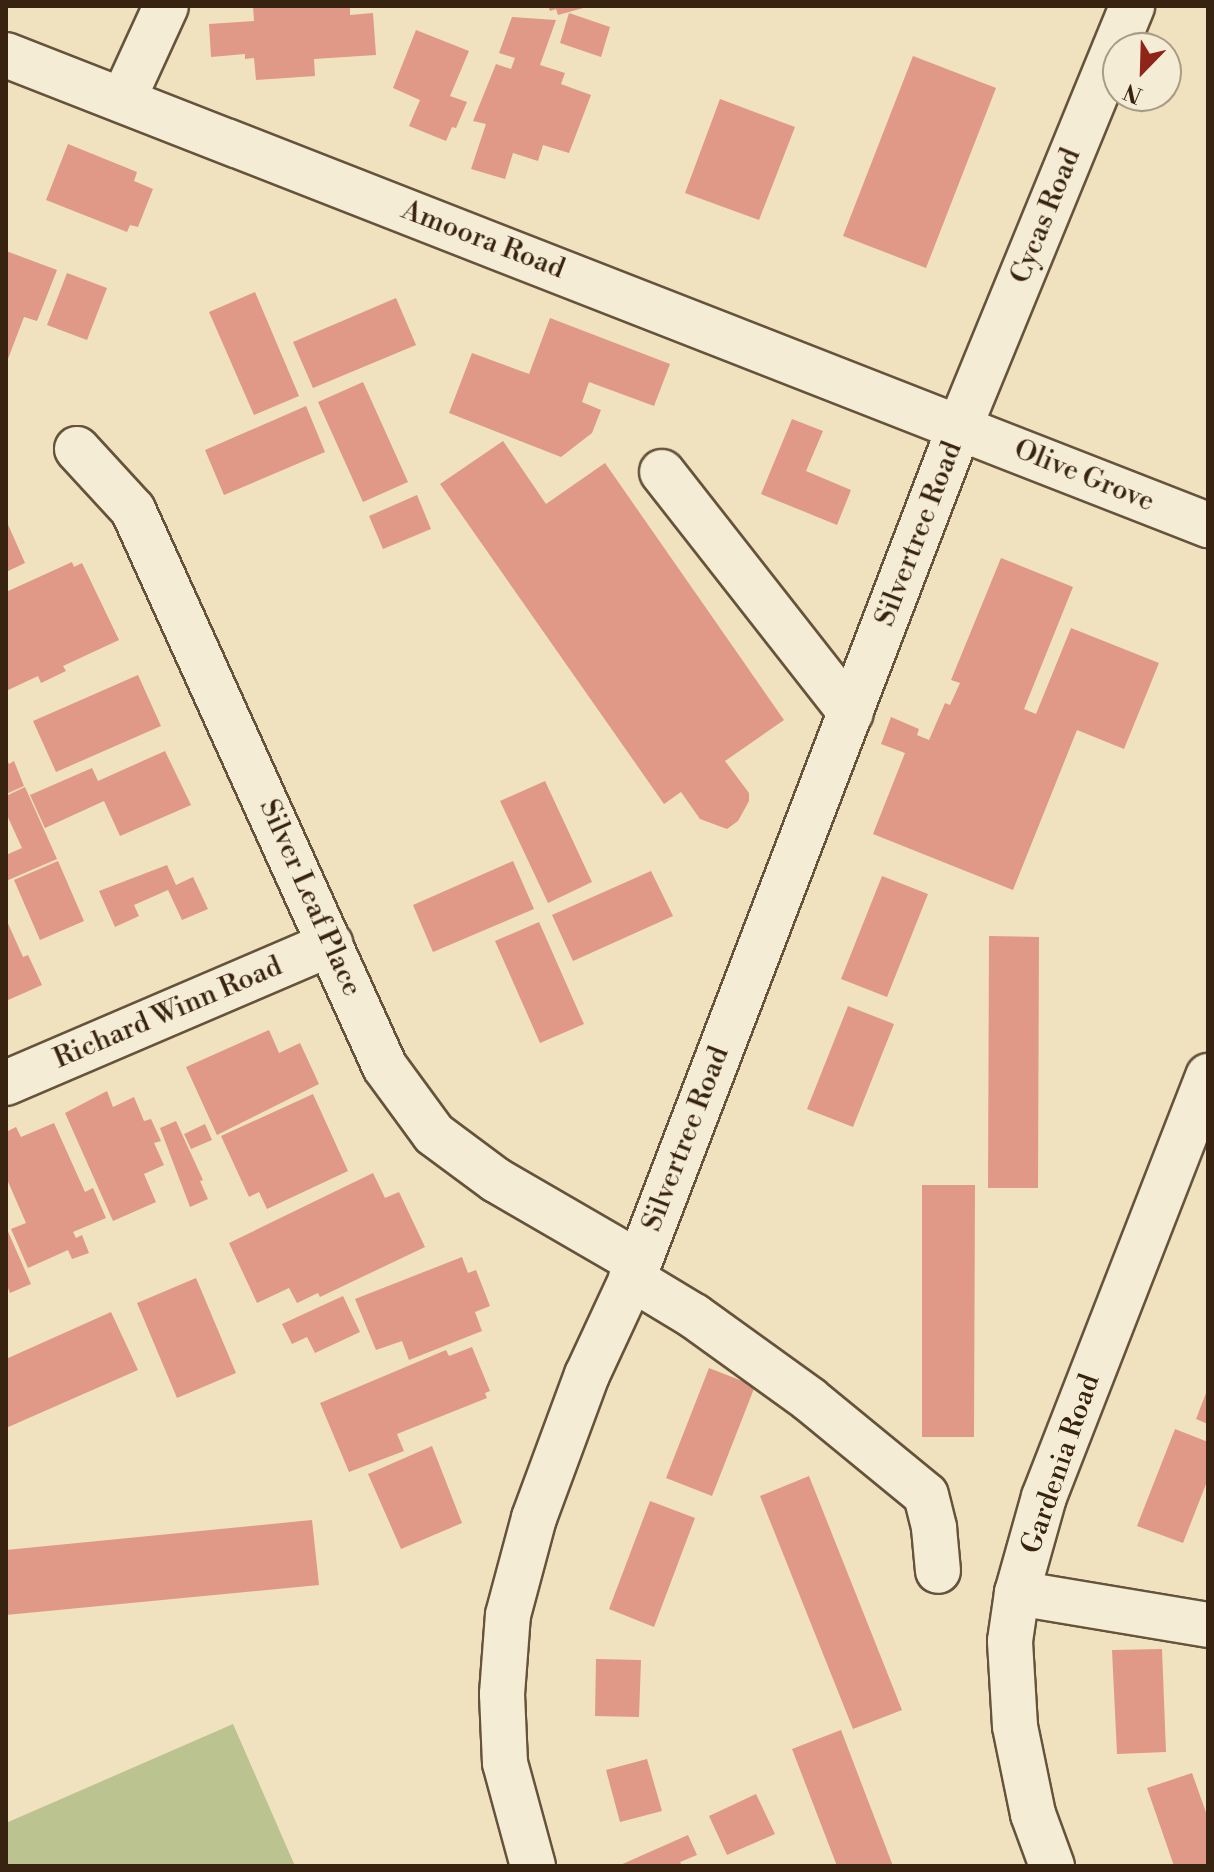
<!DOCTYPE html>
<style>
body{margin:0}
#map{position:relative;width:1214px;height:1872px;overflow:hidden;background:#f0e2be;font-family:"Libre Bodoni",serif}
div>[style]{position:absolute}
.green>*{inset:0;background:#bbc390}
.building>*{inset:0;background:#df9986}
.roads{filter:drop-shadow(2px 0 #66533c) drop-shadow(-2px 0 #66533c) drop-shadow(0 2px #66533c) drop-shadow(0 -2px #66533c)}
.minor>*{height:44px;margin:-22px;padding:0 22px;transform-origin:22px;border-radius:22px;background:#f5ecd5}
span{translate:-50% -50%;white-space:nowrap;text-align:center;line-height:1.15;-webkit-text-stroke:8px #f5ecd5;paint-order:stroke}
.street-label{font-size:28px;color:#382310}
.frame{position:absolute;inset:0;border:8px solid #382310;pointer-events:none}
.north{position:absolute;left:1102px;top:32px;width:80px;height:80px;box-sizing:border-box;background:#f5ecd5;border:2px solid #a99c86;border-radius:50%;rotate:203deg;font-size:22px;font-weight:700;line-height:32px;text-align:center;color:#382310}
.north::after{content:'';display:block;margin:auto;width:28px;height:36px;background:#8f2418;clip-path:polygon(50% 0,100% 100%,50% 72%,0 100%)}
</style>
<div id="map">
<div class="green">
<i style="clip-path:polygon(233px 1724px,295px 1866px,6px 1866px,6px 1823px)"></i>
</div>
<div class="building">
<i style="clip-path:polygon(253px 6px,350px 6px,350px 15px,373px 13px,376px 55px,314px 59px,315px 76px,256px 80px,254px 58px,245px 59px,245px 54px,211px 57px,209px 24px,254px 21px)"></i>
<i style="clip-path:polygon(548px 6px,587px 6px,587px 7px,558px 15px,556px 9px,550px 11px)"></i>
<i style="clip-path:polygon(569px 13px,610px 27px,601px 57px,560px 43px)"></i>
<i style="clip-path:polygon(512px 17px,556px 20px,540px 65px,565px 73px,561px 84px,591px 95px,569px 153px,543px 145px,538px 161px,513px 153px,505px 179px,471px 169px,486px 124px,473px 121px,496px 64px,511px 69px,515px 58px,499px 53px)"></i>
<i style="clip-path:polygon(416px 30px,469px 51px,450px 96px,467px 102px,456px 128px,452px 127px,446px 141px,409px 126px,420px 100px,393px 88px)"></i>
<i style="clip-path:polygon(913px 56px,996px 88px,926px 268px,843px 236px)"></i>
<i style="clip-path:polygon(720px 99px,795px 127px,759px 220px,685px 193px)"></i>
<i style="clip-path:polygon(68px 144px,137px 172px,134px 181px,153px 189px,138px 227px,130px 225px,127px 232px,46px 200px)"></i>
<i style="clip-path:polygon(6px 251px,57px 270px,37px 321px,24px 317px,6px 364px)"></i>
<i style="clip-path:polygon(67px 273px,107px 288px,87px 340px,47px 325px)"></i>
<i style="clip-path:polygon(255px 292px,299px 396px,254px 415px,209px 312px)"></i>
<i style="clip-path:polygon(396px 298px,416px 345px,313px 388px,293px 342px)"></i>
<i style="clip-path:polygon(550px 318px,670px 364px,654px 406px,589px 382px,582px 402px,601px 410px,592px 433px,561px 457px,449px 413px,472px 353px,529px 374px)"></i>
<i style="clip-path:polygon(363px 382px,408px 482px,363px 502px,318px 402px)"></i>
<i style="clip-path:polygon(306px 406px,325px 452px,224px 495px,205px 450px)"></i>
<i style="clip-path:polygon(792px 419px,823px 431px,806px 471px,851px 490px,837px 525px,761px 494px)"></i>
<i style="clip-path:polygon(503px 441px,546px 504px,605px 463px,784px 720px,725px 761px,749px 793px,749px 801px,738px 821px,727px 829px,700px 819px,681px 792px,664px 804px,440px 484px)"></i>
<i style="clip-path:polygon(417px 495px,431px 529px,383px 549px,369px 516px)"></i>
<i style="clip-path:polygon(6px 520px,25px 563px,6px 572px)"></i>
<i style="clip-path:polygon(1001px 558px,1073px 587px,1024px 709px,1036px 714px,1071px 628px,1159px 663px,1124px 749px,1077px 730px,1013px 890px,873px 834px,905px 753px,881px 744px,891px 717px,919px 729px,917px 735px,929px 740px,945px 703px,950px 705px,960px 683px,951px 680px)"></i>
<i style="clip-path:polygon(72px 562px,74px 567px,82px 563px,119px 640px,63px 666px,66px 671px,41px 683px,38px 676px,6px 691px,6px 592px)"></i>
<i style="clip-path:polygon(138px 675px,161px 726px,56px 772px,33px 721px)"></i>
<i style="clip-path:polygon(165px 751px,191px 805px,120px 836px,104px 801px,45px 828px,30px 795px,92px 768px,98px 781px)"></i>
<i style="clip-path:polygon(6px 758px,9px 764px,14px 761px,24px 786px,6px 794px)"></i>
<i style="clip-path:polygon(545px 781px,592px 882px,548px 903px,500px 801px)"></i>
<i style="clip-path:polygon(25px 787px,57px 859px,6px 881px,6px 855px,22px 848px,6px 813px,6px 796px)"></i>
<i style="clip-path:polygon(58px 861px,84px 921px,40px 940px,14px 880px)"></i>
<i style="clip-path:polygon(513px 861px,534px 909px,433px 952px,413px 905px)"></i>
<i style="clip-path:polygon(167px 865px,176px 885px,193px 877px,208px 909px,182px 920px,168px 890px,134px 905px,139px 916px,115px 927px,99px 891px)"></i>
<i style="clip-path:polygon(651px 871px,673px 916px,573px 961px,552px 915px)"></i>
<i style="clip-path:polygon(882px 876px,928px 894px,887px 997px,841px 979px)"></i>
<i style="clip-path:polygon(6px 919px,23px 957px,28px 955px,42px 985px,6px 1001px)"></i>
<i style="clip-path:polygon(539px 922px,584px 1024px,540px 1043px,495px 941px)"></i>
<i style="clip-path:polygon(989px 936px,1039px 937px,1038px 1188px,988px 1188px)"></i>
<i style="clip-path:polygon(848px 1006px,894px 1024px,853px 1127px,807px 1109px)"></i>
<i style="clip-path:polygon(269px 1030px,279px 1053px,300px 1043px,319px 1084px,217px 1135px,186px 1067px)"></i>
<i style="clip-path:polygon(107px 1091px,113px 1107px,134px 1097px,144px 1121px,151px 1119px,161px 1141px,154px 1143px,164px 1165px,144px 1174px,156px 1202px,113px 1221px,65px 1113px)"></i>
<i style="clip-path:polygon(313px 1094px,348px 1171px,267px 1209px,259px 1192px,249px 1197px,221px 1136px)"></i>
<i style="clip-path:polygon(176px 1121px,203px 1180px,200px 1181px,208px 1199px,190px 1207px,160px 1128px)"></i>
<i style="clip-path:polygon(54px 1123px,85px 1192px,93px 1188px,106px 1218px,73px 1232px,76px 1238px,82px 1235px,89px 1253px,72px 1259px,68px 1250px,28px 1268px,11px 1229px,26px 1223px,6px 1177px,6px 1132px,16px 1127px,21px 1137px)"></i>
<i style="clip-path:polygon(205px 1124px,212px 1140px,191px 1149px,184px 1134px)"></i>
<i style="clip-path:polygon(373px 1173px,385px 1198px,399px 1192px,425px 1247px,320px 1297px,318px 1293px,297px 1303px,289px 1288px,257px 1303px,229px 1243px)"></i>
<i style="clip-path:polygon(922px 1185px,975px 1185px,974px 1437px,922px 1437px)"></i>
<i style="clip-path:polygon(6px 1227px,31px 1284px,10px 1293px,6px 1283px)"></i>
<i style="clip-path:polygon(462px 1257px,468px 1273px,476px 1270px,490px 1306px,475px 1312px,482px 1331px,409px 1360px,402px 1341px,376px 1350px,355px 1299px)"></i>
<i style="clip-path:polygon(196px 1278px,236px 1373px,177px 1398px,137px 1303px)"></i>
<i style="clip-path:polygon(343px 1296px,360px 1332px,315px 1353px,307px 1337px,292px 1344px,282px 1324px)"></i>
<i style="clip-path:polygon(111px 1312px,138px 1370px,6px 1428px,6px 1359px)"></i>
<i style="clip-path:polygon(472px 1347px,490px 1391px,485px 1393px,487px 1398px,397px 1434px,404px 1451px,349px 1472px,320px 1403px,446px 1350px,449px 1356px)"></i>
<i style="clip-path:polygon(709px 1368px,755px 1386px,712px 1496px,666px 1478px)"></i>
<i style="clip-path:polygon(1208px 1388px,1208px 1424px,1196px 1419px)"></i>
<i style="clip-path:polygon(1175px 1429px,1208px 1442px,1208px 1479px,1183px 1543px,1137px 1526px)"></i>
<i style="clip-path:polygon(432px 1446px,462px 1523px,401px 1549px,368px 1474px)"></i>
<i style="clip-path:polygon(809px 1476px,902px 1710px,853px 1729px,760px 1496px)"></i>
<i style="clip-path:polygon(650px 1501px,695px 1518px,654px 1627px,609px 1609px)"></i>
<i style="clip-path:polygon(312px 1520px,319px 1585px,6px 1615px,6px 1550px)"></i>
<i style="clip-path:polygon(1162px 1649px,1166px 1752px,1117px 1754px,1112px 1650px)"></i>
<i style="clip-path:polygon(596px 1659px,641px 1660px,639px 1717px,595px 1716px)"></i>
<i style="clip-path:polygon(841px 1730px,893px 1866px,837px 1866px,792px 1749px)"></i>
<i style="clip-path:polygon(647px 1759px,662px 1811px,620px 1822px,606px 1770px)"></i>
<i style="clip-path:polygon(1192px 1773px,1208px 1818px,1208px 1866px,1174px 1866px,1147px 1788px)"></i>
<i style="clip-path:polygon(756px 1794px,775px 1834px,727px 1855px,709px 1816px)"></i>
<i style="clip-path:polygon(688px 1835px,697px 1855px,680px 1862px,682px 1866px,618px 1866px)"></i>
</div>
<div class="roads">
<div class="minor">
<i style="left:6px;top:55px;width:1291px;rotate:21.36deg"></i>
<i style="left:123px;top:100px;width:103px;rotate:-65.4deg"></i>
<i style="left:77px;top:449px;width:83px;rotate:47.4deg"></i>
<i style="left:133px;top:510px;width:611px;rotate:65.66deg"></i>
<i style="left:385px;top:1067px;width:83px;rotate:53.8deg"></i>
<i style="left:434px;top:1134px;width:77px;rotate:36.6deg"></i>
<i style="left:496px;top:1180px;width:165px;rotate:30.1deg"></i>
<i style="left:662px;top:472px;width:306px;rotate:51.9deg"></i>
<i style="left:6px;top:1083px;width:353px;rotate:-23.2deg"></i>
<i style="left:631px;top:1278px;width:74px;rotate:31.1deg"></i>
<i style="left:694px;top:1316px;width:142px;rotate:35.8deg"></i>
<i style="left:809px;top:1399px;width:151px;rotate:39.4deg"></i>
<i style="left:926px;top:1495px;width:34px;rotate:76deg"></i>
<i style="left:934px;top:1528px;width:43px;rotate:84.7deg"></i>
<i style="left:1017px;top:1593px;width:194px;rotate:9.5deg"></i>
<i style="left:533px;top:1866px;width:107px;rotate:-105.2deg"></i>
<i style="left:505px;top:1763px;width:69px;rotate:-92.5deg"></i>
<i style="left:502px;top:1694px;width:79px;rotate:-85.7deg"></i>
<i style="left:508px;top:1615px;width:100px;rotate:-75deg"></i>
<i style="left:534px;top:1518px;width:153px;rotate:-69.7deg"></i>
<i style="left:587px;top:1375px;width:123px;rotate:-65.1deg"></i>
<i style="left:639px;top:1263px;width:896px;rotate:-69.02deg"></i>
<i style="left:960px;top:426px;width:454px;rotate:-67.7deg"></i>
<i style="left:1052px;top:1866px;width:55px;rotate:-110.1deg"></i>
<i style="left:1033px;top:1814px;width:90px;rotate:-101.6deg"></i>
<i style="left:1015px;top:1726px;width:85px;rotate:-93.4deg"></i>
<i style="left:1010px;top:1641px;width:49px;rotate:-81.7deg"></i>
<i style="left:1017px;top:1593px;width:100px;rotate:-74.3deg"></i>
<i style="left:1044px;top:1497px;width:452px;rotate:-68.7deg"></i>
</div>
</div>
<div class="street-label">
<span style="left:1046px;top:216px;rotate:-68deg">Cycas Road</span>
<span style="left:483px;top:240px;rotate:21deg">Amoora Road</span>
<span style="left:1084px;top:476px;rotate:22deg">Olive Grove</span>
<span style="left:919px;top:534px;rotate:-69deg">Silvertree Road</span>
<span style="left:310px;top:898px;rotate:66deg">Silver Leaf Place</span>
<span style="left:168px;top:1013px;rotate:-23deg">Richard Winn Road</span>
<span style="left:686px;top:1139px;rotate:-69deg">Silvertree Road</span>
<span style="left:1061px;top:1464px;rotate:-71deg">Gardenia Road</span>
</div>
<div class="frame"></div>
<div class="north">N</div>
</div>
